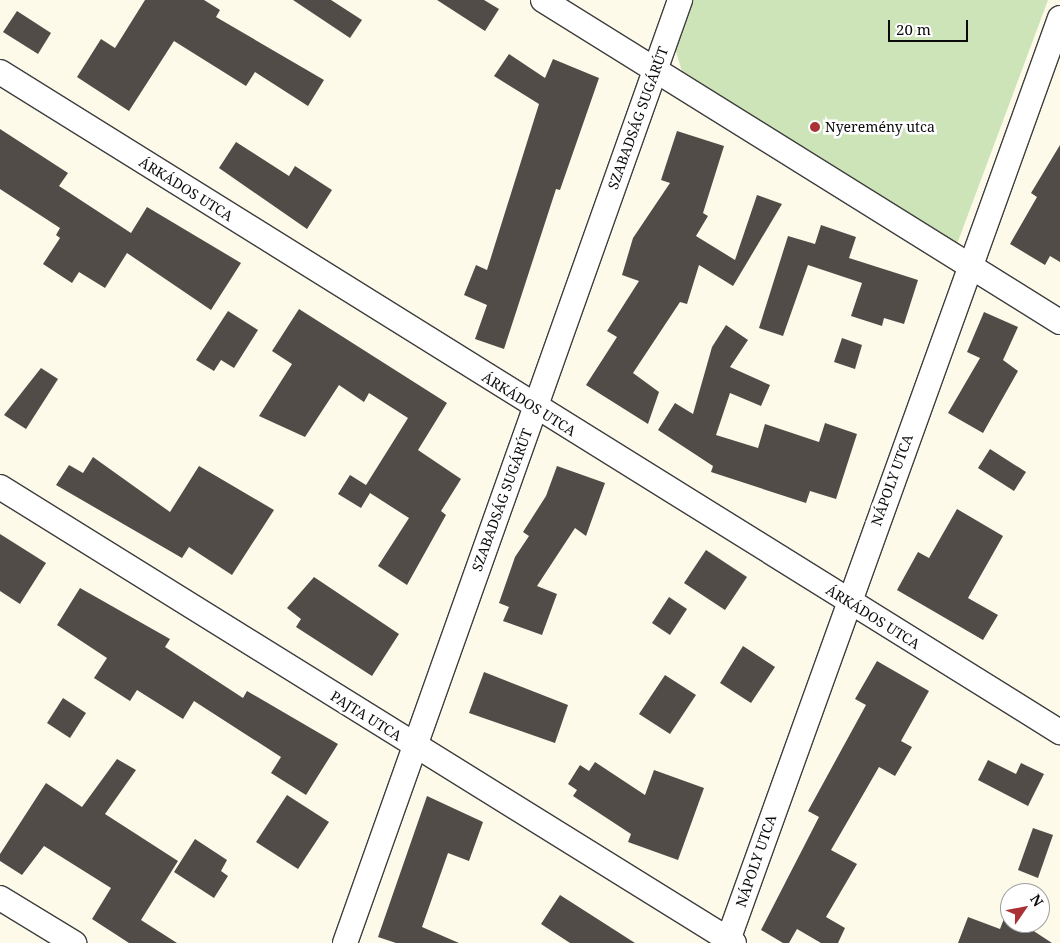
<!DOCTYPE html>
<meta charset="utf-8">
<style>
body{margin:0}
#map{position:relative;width:1060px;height:943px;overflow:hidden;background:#fdfaea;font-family:"Noto Serif",serif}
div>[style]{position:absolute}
.green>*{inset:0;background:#cde3b8}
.building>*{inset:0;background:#524c48}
.roads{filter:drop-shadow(1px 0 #3e3e3e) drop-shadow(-1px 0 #3e3e3e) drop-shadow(0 1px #3e3e3e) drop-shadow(0 -1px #3e3e3e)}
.minor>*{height:24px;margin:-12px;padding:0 12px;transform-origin:12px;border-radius:12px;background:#fff}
.dots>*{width:14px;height:14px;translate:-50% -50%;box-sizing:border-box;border:2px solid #fff;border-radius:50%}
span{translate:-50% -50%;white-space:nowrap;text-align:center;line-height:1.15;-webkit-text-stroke:5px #fff;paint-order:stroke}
.street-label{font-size:14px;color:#0b0b0b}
.poi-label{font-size:14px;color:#0b0b0b}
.left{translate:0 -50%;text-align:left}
.north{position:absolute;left:1000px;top:883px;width:50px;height:50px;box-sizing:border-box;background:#fff;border:1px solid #9d9d9d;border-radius:50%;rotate:57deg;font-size:14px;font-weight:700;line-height:20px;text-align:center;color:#0b0b0b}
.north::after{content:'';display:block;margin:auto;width:18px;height:22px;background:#ab3234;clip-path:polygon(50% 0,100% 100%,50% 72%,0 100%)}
.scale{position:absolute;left:888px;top:20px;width:80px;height:22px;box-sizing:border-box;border:2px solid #0b0b0b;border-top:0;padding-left:6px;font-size:15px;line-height:18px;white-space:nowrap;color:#0b0b0b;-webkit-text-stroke:4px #fff;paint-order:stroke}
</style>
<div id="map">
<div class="green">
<i style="clip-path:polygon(693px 0,1048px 0,957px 244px,683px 75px,675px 48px)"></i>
</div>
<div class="building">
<i style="clip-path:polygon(145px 0,204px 0,220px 10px,216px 17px,324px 80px,308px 106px,255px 72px,246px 86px,174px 41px,129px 111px,77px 77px,101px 39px,115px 48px)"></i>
<i style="clip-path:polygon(293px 0,331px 0,362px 20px,350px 38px)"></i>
<i style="clip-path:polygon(437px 0,484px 0,499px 9px,485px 31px)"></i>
<i style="clip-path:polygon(17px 11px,51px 33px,38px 54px,3px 32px)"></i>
<i style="clip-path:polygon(509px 54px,545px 78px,553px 59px,599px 78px,560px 190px,556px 189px,504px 349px,475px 339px,487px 305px,464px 295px,476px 265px,487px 270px,539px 104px,494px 76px)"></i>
<i style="clip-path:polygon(0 129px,68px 173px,59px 186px,131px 233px,147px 207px,241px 263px,211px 310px,127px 253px,105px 288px,79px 272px,72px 283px,43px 264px,60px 238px,56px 235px,60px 228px,0 189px)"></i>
<i style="clip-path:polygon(677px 131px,724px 146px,703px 213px,708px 216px,696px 236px,735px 260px,757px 195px,782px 204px,733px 286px,699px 265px,687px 304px,680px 302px,633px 373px,659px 392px,648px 424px,586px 385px,617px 337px,607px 331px,639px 281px,622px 275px,633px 238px,670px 183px,661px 180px)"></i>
<i style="clip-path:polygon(236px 142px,289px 176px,295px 166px,332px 190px,307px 229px,219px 168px)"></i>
<i style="clip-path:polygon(1060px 145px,1060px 262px,1050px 256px,1045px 265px,1010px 244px,1037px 197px,1031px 193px)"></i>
<i style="clip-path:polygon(821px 225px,856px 237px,849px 258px,918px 280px,904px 324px,884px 318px,882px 326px,851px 316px,862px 283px,808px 265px,783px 336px,759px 328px,788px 236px,815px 244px)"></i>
<i style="clip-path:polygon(299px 309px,447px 403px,418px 450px,461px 479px,441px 511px,446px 515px,407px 585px,378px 566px,409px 518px,370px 493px,361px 508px,338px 494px,350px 475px,366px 485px,408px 418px,369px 393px,364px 402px,339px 385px,305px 437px,259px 416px,292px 364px,272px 351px)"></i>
<i style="clip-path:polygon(228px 311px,258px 330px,234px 368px,221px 360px,214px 371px,196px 360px)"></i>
<i style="clip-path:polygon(984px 312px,1018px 327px,1003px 360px,1018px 371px,983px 433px,948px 413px,980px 358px,967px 352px)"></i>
<i style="clip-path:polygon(726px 325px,748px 340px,730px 367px,770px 385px,761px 406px,730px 393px,716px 435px,758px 448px,765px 424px,819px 442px,825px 423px,857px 434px,836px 499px,810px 491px,806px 503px,711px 472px,713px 466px,658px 430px,675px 403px,693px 414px,712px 347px)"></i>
<i style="clip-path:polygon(842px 338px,862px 345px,855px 369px,834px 362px)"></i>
<i style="clip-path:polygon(41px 368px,58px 379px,26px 429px,4px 415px)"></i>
<i style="clip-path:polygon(990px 449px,1026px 472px,1014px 491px,978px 468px)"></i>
<i style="clip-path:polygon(93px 457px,170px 512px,199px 466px,274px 510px,232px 575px,189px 547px,182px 558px,56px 485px,69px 465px,83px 473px)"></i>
<i style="clip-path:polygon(557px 466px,605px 483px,586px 536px,575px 528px,537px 586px,557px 594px,542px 635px,503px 621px,509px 607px,499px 603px,515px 557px,529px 536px,523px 532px,546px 496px)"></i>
<i style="clip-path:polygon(957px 509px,1003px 536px,968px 598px,998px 615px,983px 640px,897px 590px,918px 552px,929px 558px)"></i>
<i style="clip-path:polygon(0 534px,46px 563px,20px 604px,0 591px)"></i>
<i style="clip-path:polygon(706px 550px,747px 577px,725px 610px,684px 583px)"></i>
<i style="clip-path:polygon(314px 577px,399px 634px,372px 676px,296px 627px,301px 619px,287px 608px)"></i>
<i style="clip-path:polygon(80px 588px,170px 639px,165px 647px,243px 698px,247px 691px,338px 744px,306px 795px,271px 773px,281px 757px,194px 701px,183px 719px,137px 690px,130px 701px,94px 678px,107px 658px,57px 625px)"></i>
<i style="clip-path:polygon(669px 597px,687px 609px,670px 635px,652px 623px)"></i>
<i style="clip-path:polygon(743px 646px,775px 667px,751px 703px,720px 683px)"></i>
<i style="clip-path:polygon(877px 661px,929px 691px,901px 741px,912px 747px,895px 776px,879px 767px,831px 850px,857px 864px,826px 917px,845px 928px,838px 943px,821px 943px,797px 929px,789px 943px,783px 943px,761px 930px,819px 817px,808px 811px,866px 705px,855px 699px)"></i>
<i style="clip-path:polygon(484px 672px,568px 705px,555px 743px,469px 713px)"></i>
<i style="clip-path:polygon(665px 675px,696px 695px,670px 734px,639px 714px)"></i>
<i style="clip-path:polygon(63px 698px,86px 713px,70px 738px,47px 723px)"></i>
<i style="clip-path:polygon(117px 759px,136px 770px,105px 814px,178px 861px,141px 920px,177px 943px,129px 943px,92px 919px,111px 888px,44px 846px,22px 875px,0 861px,0 854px,46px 783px,82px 807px)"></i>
<i style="clip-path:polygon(988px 760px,1016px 774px,1021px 763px,1044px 774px,1028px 806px,978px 780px)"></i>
<i style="clip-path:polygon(595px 762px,645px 795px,654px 770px,704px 788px,678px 860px,628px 842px,631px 834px,573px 796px,577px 790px,568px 784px,580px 765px,589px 771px)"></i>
<i style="clip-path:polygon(287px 795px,329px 822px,298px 869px,256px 842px)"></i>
<i style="clip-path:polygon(427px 796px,483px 822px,469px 861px,448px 853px,422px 927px,459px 943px,396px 943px,378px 937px)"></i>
<i style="clip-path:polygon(1033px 828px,1053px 835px,1038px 878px,1018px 870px)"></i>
<i style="clip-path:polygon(195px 839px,227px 860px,221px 871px,228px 876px,214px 898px,174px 872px)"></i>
<i style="clip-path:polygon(560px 895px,635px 943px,570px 943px,541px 924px)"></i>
<i style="clip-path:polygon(1005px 916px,1010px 923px,1026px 926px,1052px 943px,958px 943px,968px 917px,1000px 929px)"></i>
</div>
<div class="roads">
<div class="minor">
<i style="left:543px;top:0;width:609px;rotate:31.92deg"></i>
<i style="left:0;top:72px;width:1249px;rotate:31.91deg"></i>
<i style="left:0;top:487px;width:864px;rotate:31.85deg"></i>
<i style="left:0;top:898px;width:87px;rotate:31.3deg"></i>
<i style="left:345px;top:943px;width:1001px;rotate:-70.44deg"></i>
<i style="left:727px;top:943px;width:983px;rotate:-70.2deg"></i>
</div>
</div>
<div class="dots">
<i style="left:815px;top:127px;background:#ab3234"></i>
</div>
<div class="street-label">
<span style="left:638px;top:118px;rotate:-70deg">SZABADSÁG SUGÁRÚT</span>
<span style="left:186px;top:189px;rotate:32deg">ÁRKÁDOS UTCA</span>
<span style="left:529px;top:404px;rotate:32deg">ÁRKÁDOS UTCA</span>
<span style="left:892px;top:480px;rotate:-70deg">NÁPOLY UTCA</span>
<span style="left:502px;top:500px;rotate:-70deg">SZABADSÁG SUGÁRÚT</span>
<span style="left:873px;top:617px;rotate:32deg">ÁRKÁDOS UTCA</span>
<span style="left:366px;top:716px;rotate:32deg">PAJTA UTCA</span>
<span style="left:756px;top:861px;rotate:-71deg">NÁPOLY UTCA</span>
</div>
<div class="poi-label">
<span class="left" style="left:825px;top:127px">Nyeremény utca</span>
</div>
<div class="north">N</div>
<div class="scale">20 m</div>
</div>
